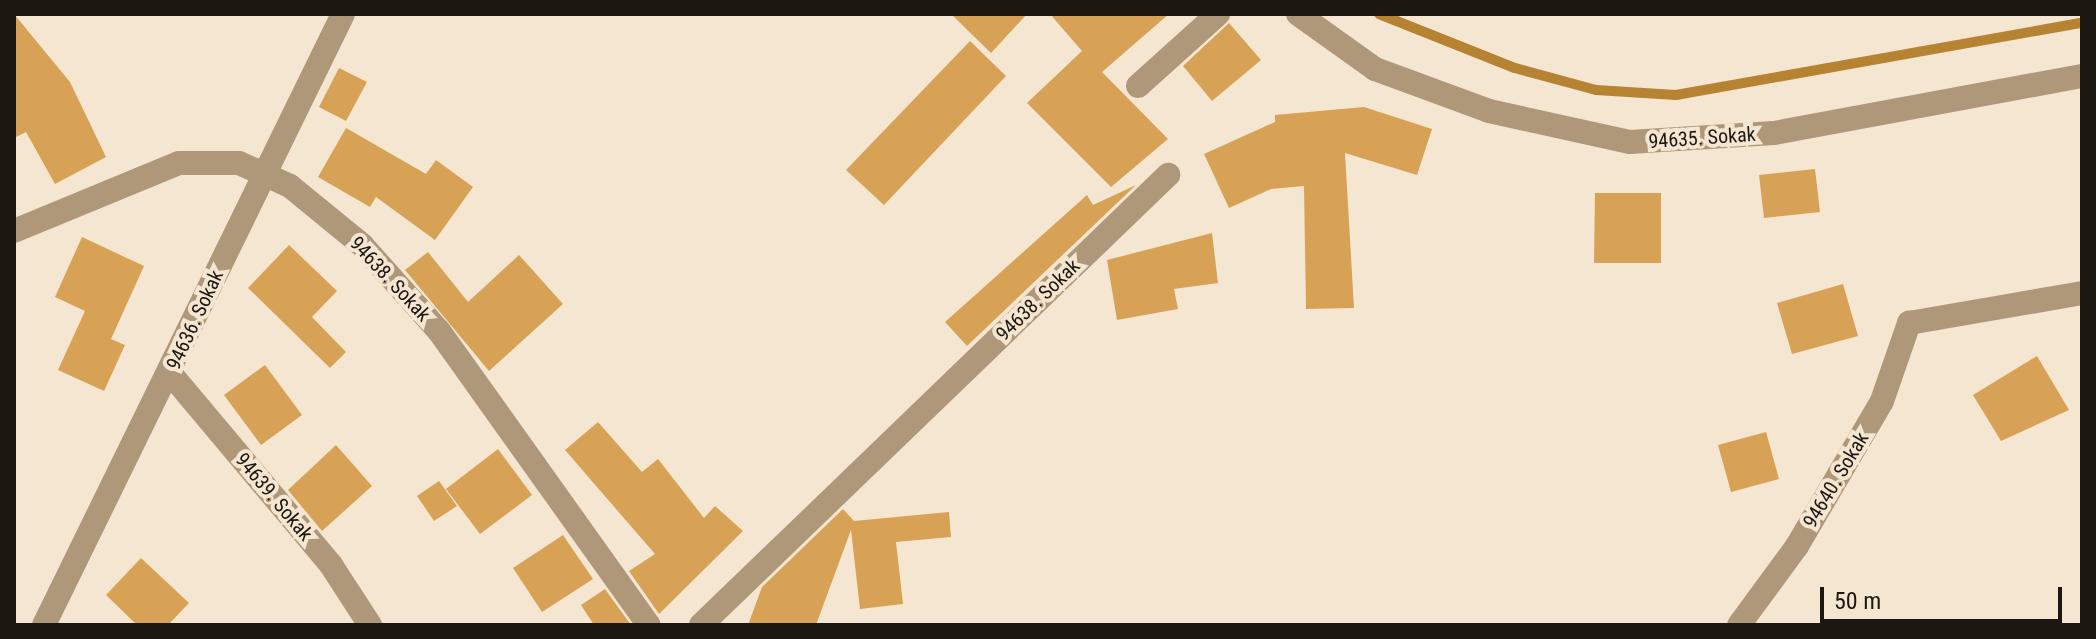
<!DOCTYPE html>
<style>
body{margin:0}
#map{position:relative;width:2096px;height:639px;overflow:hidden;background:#f5e6d2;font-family:"Roboto Condensed",sans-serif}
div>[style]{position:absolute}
.stream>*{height:10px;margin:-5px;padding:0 5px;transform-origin:5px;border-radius:5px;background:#b68333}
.building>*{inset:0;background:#d7a255}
.street>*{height:24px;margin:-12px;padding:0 12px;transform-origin:12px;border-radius:12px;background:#af9879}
span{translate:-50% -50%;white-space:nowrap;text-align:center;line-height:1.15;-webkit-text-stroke:8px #f5e6d2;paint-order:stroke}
.street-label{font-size:20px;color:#1c1710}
.frame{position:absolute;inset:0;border:16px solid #1c1710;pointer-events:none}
.scale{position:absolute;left:1820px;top:587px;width:242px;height:36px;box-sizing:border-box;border:4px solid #1c1710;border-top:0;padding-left:10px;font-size:24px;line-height:28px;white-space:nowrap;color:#1c1710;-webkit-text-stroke:6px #f5e6d2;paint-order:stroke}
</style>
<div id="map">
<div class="stream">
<i style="left:1379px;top:14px;width:146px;rotate:21.7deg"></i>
<i style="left:1515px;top:68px;width:84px;rotate:15.2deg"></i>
<i style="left:1596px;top:90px;width:80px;rotate:3.6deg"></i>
<i style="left:1676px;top:95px;width:412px;rotate:-10.1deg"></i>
</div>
<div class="building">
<i style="clip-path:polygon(14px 14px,70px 82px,106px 157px,55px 184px,26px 132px,14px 138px)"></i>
<i style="clip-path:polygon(951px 14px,1027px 14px,991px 53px)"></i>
<i style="clip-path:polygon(1050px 14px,1169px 14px,1102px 72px,1168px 139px,1111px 187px,1027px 103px,1082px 51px)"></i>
<i style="clip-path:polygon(1229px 23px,1261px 60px,1212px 101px,1183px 66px)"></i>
<i style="clip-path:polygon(970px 41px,1006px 76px,884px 205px,846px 170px)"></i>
<i style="clip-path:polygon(339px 68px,367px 82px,346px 121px,319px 107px)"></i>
<i style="clip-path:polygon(1364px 107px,1432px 129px,1417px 175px,1345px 153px,1354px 308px,1306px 309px,1304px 186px,1271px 189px,1229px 208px,1204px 154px,1275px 122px,1275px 115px)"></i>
<i style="clip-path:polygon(346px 128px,426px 174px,436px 160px,473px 187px,435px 240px,376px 197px,370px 207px,318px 177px)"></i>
<i style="clip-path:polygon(1815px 169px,1820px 212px,1764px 218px,1759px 175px)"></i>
<i style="clip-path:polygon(1136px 185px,967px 346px,945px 322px,1087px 195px,1093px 205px)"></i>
<i style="clip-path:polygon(1595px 193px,1661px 193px,1661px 263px,1594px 263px)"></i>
<i style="clip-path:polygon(1212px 233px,1218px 283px,1174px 289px,1178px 309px,1117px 320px,1107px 260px)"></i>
<i style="clip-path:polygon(82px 237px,144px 266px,111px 339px,125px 345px,104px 391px,58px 370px,85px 311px,55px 297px)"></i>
<i style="clip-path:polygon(289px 245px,337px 291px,312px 317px,346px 352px,330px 368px,248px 288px)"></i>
<i style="clip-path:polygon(428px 252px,468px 302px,519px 255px,563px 304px,489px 371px,405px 270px)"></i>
<i style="clip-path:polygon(1843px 284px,1858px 336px,1792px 354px,1777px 303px)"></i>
<i style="clip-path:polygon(2037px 356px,2069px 410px,2001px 441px,1973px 395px)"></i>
<i style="clip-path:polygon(265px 365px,302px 415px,261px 445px,224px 395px)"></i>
<i style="clip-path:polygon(598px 422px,642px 472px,658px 459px,704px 518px,715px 506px,743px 531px,659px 614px,629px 571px,655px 554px,565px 450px)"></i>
<i style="clip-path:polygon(1766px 432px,1779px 479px,1731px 492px,1718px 445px)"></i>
<i style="clip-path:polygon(336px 445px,372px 486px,322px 531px,288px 490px)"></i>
<i style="clip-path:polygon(498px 449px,532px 495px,480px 534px,446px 489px)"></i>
<i style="clip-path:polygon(439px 481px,457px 506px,434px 521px,417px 496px)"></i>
<i style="clip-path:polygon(843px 509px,854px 521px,949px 512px,951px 537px,896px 542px,903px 604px,860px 609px,851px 530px,816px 625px,748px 625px,762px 587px)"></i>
<i style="clip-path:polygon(563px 535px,593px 579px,542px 612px,513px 568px)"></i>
<i style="clip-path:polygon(141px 558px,189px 603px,168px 625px,137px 625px,106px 595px)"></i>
<i style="clip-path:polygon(605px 589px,631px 625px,594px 625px,581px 605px)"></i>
</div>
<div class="street">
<i style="left:1298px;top:14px;width:95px;rotate:35.5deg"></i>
<i style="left:1375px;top:69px;width:121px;rotate:20.2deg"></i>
<i style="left:1489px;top:111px;width:144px;rotate:12.4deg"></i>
<i style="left:1630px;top:142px;width:144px;rotate:-3.6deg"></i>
<i style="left:1774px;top:133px;width:313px;rotate:-10.5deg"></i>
<i style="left:1138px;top:86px;width:108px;rotate:-42deg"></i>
<i style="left:14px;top:231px;width:178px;rotate:-22.4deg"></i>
<i style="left:179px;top:163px;width:60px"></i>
<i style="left:239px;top:163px;width:56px;rotate:24.3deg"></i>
<i style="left:290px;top:186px;width:93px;rotate:39.3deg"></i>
<i style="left:362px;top:245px;width:115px;rotate:48.2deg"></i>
<i style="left:439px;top:331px;width:361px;rotate:54.5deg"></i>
<i style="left:170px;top:373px;width:251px;rotate:50deg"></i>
<i style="left:331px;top:565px;width:72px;rotate:57deg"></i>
<i style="left:44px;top:625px;width:680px;rotate:-63.92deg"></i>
<i style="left:701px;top:625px;width:649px;rotate:-43.94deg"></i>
<i style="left:1739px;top:625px;width:98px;rotate:-53.7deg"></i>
<i style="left:1797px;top:546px;width:168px;rotate:-59.6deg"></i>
<i style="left:1882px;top:401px;width:83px;rotate:-70.9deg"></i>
<i style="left:1909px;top:323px;width:176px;rotate:-9.8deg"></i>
</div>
<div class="street-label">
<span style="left:1702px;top:138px;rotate:-4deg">94635. Sokak</span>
<span style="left:390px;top:279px;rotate:47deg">94638. Sokak</span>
<span style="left:1038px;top:300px;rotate:-44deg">94638. Sokak</span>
<span style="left:195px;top:320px;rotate:-65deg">94636. Sokak</span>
<span style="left:1836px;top:480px;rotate:-59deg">94640. Sokak</span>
<span style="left:274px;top:497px;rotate:50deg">94639. Sokak</span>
</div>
<div class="frame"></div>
<div class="scale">50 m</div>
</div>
